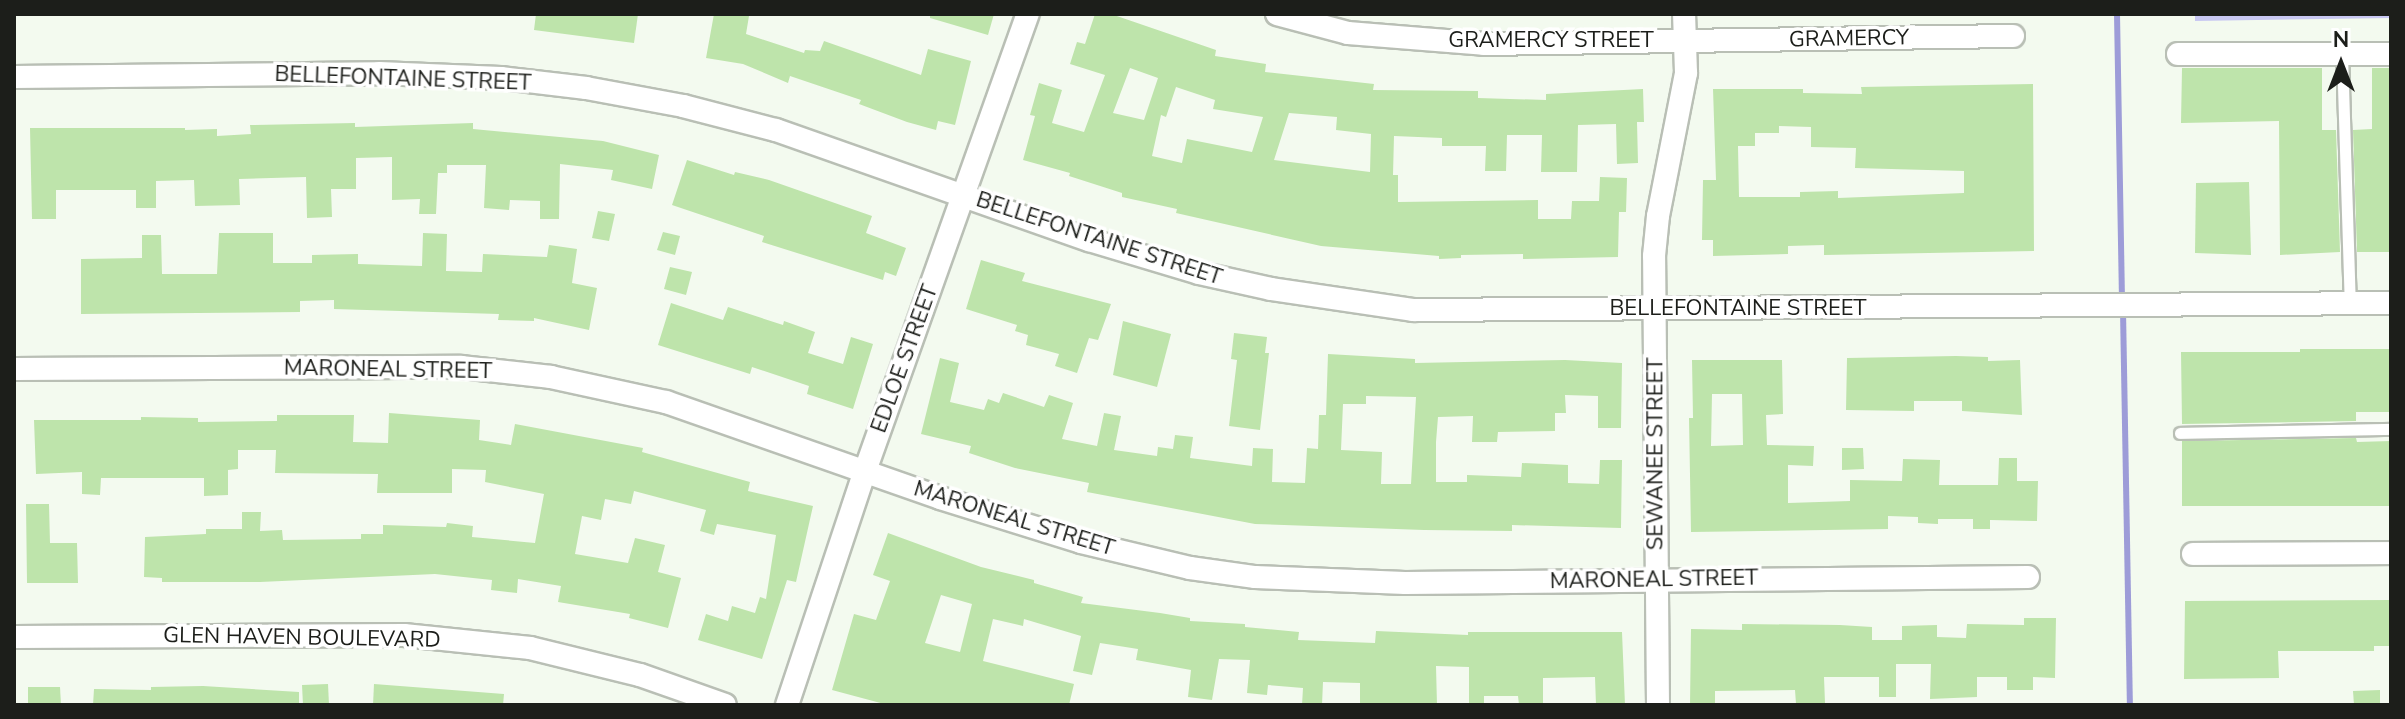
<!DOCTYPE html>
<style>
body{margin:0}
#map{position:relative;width:2405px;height:719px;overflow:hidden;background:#f3faef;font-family:"Nunito Sans",sans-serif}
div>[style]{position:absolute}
.green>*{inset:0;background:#c8c8f2}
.stream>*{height:6px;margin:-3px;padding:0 3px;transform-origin:3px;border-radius:3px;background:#9d9cd8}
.building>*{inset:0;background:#bee4ab}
.roads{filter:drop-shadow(2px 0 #b9bfb5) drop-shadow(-2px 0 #b9bfb5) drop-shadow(0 2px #b9bfb5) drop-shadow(0 -2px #b9bfb5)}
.service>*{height:11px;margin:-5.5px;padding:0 5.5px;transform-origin:5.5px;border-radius:5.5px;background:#fff}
.minor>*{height:22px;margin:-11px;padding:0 11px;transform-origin:11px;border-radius:11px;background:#fff}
span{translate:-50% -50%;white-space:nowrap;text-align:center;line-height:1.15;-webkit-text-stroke:7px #fff;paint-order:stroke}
.street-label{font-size:22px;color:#1c1e1a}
.frame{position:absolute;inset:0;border:16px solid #1c1e1a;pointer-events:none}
.north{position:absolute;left:2301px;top:24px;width:80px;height:80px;-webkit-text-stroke:6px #fff;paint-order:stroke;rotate:0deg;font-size:22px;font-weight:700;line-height:32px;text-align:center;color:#1c1e1a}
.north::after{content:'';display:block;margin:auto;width:28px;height:36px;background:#1c1e1a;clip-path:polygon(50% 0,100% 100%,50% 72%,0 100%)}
</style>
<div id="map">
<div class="green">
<i style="clip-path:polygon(2195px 14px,2391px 14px,2391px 18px,2195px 21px)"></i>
</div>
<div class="stream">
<i style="left:2117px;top:14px;width:284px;rotate:89deg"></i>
<i style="left:2123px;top:310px;width:395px;rotate:89deg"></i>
</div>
<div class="building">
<i style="clip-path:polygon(536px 14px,638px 14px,634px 43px,534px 30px)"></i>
<i style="clip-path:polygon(714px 14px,749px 16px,746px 34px,804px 53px,805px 50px,820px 51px,824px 41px,921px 75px,928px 49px,971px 61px,955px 125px,938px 121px,936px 130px,907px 122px,859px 104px,861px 100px,790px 76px,788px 83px,743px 64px,706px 58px)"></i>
<i style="clip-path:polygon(930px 14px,994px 14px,988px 35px,930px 18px)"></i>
<i style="clip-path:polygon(evenodd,1095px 14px,1111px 14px,1216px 50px,1215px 56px,1266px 64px,1265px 72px,1374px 84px,1373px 90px,1478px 91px,1478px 98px,1546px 100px,1546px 94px,1643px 89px,1644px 122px,1637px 122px,1638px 163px,1617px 164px,1616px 124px,1578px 125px,1577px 172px,1541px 172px,1542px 135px,1507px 135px,1506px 171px,1485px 171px,1486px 146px,1442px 146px,1442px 138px,1394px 136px,1393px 175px,1398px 175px,1398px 202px,1538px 200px,1538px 219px,1571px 219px,1572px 201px,1599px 201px,1600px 177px,1627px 178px,1626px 212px,1619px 212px,1618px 257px,1523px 259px,1523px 254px,1461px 255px,1461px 258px,1439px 259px,1439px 256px,1321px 246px,1176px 213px,1177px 209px,1122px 197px,1122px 193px,1069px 176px,1070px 173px,1023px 160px,1035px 116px,1030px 115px,1039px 83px,1062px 90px,1052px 123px,1084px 132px,1105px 75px,1070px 64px,1077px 42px,1085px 44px,1095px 14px,1130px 68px,1158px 78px,1144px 120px,1113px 113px,1130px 68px,1095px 14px,1176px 87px,1215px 100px,1213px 109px,1263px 117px,1252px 152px,1187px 139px,1182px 163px,1152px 156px,1161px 115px,1166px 117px,1176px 87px,1095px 14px,1289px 113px,1337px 117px,1336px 130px,1371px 134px,1370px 172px,1274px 160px,1289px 113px)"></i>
<i style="clip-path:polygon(2182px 68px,2322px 68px,2322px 130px,2336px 130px,2340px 252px,2280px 255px,2279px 121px,2181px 123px)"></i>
<i style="clip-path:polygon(2372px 68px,2391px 68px,2391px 252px,2357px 252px,2353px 130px,2372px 129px)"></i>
<i style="clip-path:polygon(evenodd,2033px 84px,2034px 251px,1824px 255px,1824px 245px,1788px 246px,1788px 254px,1713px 256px,1713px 240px,1702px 240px,1703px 180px,1716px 180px,1713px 89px,1803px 89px,1803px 93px,1862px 94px,1861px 87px,2033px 84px,1779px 126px,1811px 127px,1811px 147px,1856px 148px,1855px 168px,1964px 171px,1964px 193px,1838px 198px,1838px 191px,1800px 192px,1800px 197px,1739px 197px,1738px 146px,1755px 146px,1755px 133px,1779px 133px,1779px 126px)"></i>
<i style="clip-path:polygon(355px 123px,355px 127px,473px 123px,473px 129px,603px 141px,659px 155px,652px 189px,611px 180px,613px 170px,560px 164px,559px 219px,540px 219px,540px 201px,510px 200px,509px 210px,484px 208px,486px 165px,447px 165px,447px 173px,438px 173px,436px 214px,419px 214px,420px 199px,392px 200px,392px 157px,356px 158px,356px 189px,331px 189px,332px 217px,307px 218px,306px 177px,239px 179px,240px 205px,195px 206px,194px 180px,156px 181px,156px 208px,136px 208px,136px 190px,56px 190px,56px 219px,32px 219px,30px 128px,185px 128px,185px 130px,217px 129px,217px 136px,251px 134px,250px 125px)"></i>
<i style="clip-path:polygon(687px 160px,734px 175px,735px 172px,769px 180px,872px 216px,866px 233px,906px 248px,896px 276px,885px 272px,883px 280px,762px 242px,764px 236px,672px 205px)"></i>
<i style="clip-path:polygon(2249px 182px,2251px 255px,2195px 253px,2196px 183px)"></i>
<i style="clip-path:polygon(598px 211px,615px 214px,609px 241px,592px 238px)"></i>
<i style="clip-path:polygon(663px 232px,680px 236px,675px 255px,657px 250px)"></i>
<i style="clip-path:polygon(219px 233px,273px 233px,273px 263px,312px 263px,312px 255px,358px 254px,358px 264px,422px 266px,423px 233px,447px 234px,446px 271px,482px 272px,483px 254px,547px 257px,549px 245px,577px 249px,572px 283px,597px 288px,589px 330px,534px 318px,534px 321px,498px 320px,499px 314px,334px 309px,334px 300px,300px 301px,300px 312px,81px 314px,81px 259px,142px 258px,142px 235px,161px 235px,162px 274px,217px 274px)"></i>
<i style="clip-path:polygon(981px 260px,1025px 273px,1022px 281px,1111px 304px,1098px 340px,1089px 338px,1077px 373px,1055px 366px,1059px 354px,1026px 345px,1028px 335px,1015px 331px,1017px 325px,966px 309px)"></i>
<i style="clip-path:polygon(670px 267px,692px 272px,686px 295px,664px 289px)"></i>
<i style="clip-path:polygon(671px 303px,723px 320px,728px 307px,783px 325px,784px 321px,815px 332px,808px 353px,843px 364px,851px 337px,873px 344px,853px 409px,807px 394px,809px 386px,752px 367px,750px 374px,658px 345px)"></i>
<i style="clip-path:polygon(1123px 321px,1171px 334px,1157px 387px,1113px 375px)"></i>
<i style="clip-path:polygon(1234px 333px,1267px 337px,1265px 353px,1269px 353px,1260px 430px,1229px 426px,1237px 360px,1231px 359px)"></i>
<i style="clip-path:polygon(2300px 349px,2391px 349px,2391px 412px,2356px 412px,2356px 421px,2182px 424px,2181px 352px,2300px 352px)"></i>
<i style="clip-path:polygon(evenodd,1328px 354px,1415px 359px,1415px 363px,1565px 360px,1622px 363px,1621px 428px,1598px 428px,1598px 396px,1565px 395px,1566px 413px,1555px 413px,1555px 431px,1498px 432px,1497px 442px,1472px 442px,1473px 416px,1438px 417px,1436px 442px,1436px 482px,1467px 482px,1467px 475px,1521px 477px,1522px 463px,1568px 465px,1568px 483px,1599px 484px,1600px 460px,1622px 460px,1621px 528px,1512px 525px,1512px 531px,1424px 530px,1255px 524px,1087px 492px,1089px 483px,1015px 468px,969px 453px,971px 446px,921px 434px,940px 358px,959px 363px,950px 402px,984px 410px,988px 399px,999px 403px,1003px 393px,1044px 407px,1049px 395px,1073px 403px,1062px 439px,1097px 446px,1104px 413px,1121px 416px,1114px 450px,1157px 456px,1158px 447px,1173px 449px,1175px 435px,1193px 437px,1190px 458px,1252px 466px,1253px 448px,1273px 449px,1272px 482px,1305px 483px,1307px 448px,1318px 449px,1319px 415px,1326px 415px,1328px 354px,1366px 396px,1416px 397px,1411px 484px,1381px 484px,1382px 452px,1341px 450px,1343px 404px,1366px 404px,1366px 396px)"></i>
<i style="clip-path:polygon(1956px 356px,1988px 357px,1988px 361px,2020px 360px,2022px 415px,1962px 411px,1962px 401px,1914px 401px,1914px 411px,1846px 410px,1847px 358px)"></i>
<i style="clip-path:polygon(evenodd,1692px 360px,1782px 360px,1783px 414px,1766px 415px,1767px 445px,1814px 446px,1813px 466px,1788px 465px,1788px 503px,1850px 501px,1850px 480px,1902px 481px,1903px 459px,1940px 460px,1939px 485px,1998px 485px,1999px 458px,2017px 458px,2017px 481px,2038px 481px,2037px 521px,1990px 520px,1990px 529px,1973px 529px,1973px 519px,1938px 519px,1938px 524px,1918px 523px,1918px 517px,1888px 516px,1888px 529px,1691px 532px,1689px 418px,1693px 418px,1692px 360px,1712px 394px,1742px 394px,1743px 445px,1711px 446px,1712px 394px)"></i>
<i style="clip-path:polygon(389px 413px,480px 420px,479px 440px,511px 445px,515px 424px,643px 448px,642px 452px,750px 482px,748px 491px,813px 506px,796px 582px,787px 580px,762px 659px,698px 640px,706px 614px,728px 621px,732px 606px,755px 613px,760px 597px,766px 599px,776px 535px,717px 524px,714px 535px,700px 531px,706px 510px,634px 491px,631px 504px,605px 499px,601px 520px,582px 516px,575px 554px,628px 563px,635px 538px,665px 545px,658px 572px,681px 578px,668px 628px,629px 618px,630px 614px,558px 602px,561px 586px,518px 579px,517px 593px,491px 590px,492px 580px,435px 574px,260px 582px,162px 582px,162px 578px,144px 577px,145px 537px,206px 534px,206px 529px,242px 529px,242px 512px,261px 512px,260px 531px,282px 530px,283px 540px,361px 539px,361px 534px,383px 534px,383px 525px,446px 527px,447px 523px,473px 526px,472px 537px,535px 543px,544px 494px,485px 482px,486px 470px,452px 469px,452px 493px,377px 493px,378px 474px,275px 473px,276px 450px,238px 450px,238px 469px,228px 470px,228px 495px,204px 496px,204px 478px,101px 478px,100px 495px,82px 494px,82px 472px,36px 474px,34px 420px,141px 420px,141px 417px,198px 418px,198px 422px,277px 421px,277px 415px,354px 415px,353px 442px,388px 443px)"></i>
<i style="clip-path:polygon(2356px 438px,2357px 442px,2391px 441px,2391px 506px,2182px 506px,2182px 441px)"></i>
<i style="clip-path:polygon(1842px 448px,1863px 448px,1864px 469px,1842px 470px)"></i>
<i style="clip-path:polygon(26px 504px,49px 504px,50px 543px,77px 543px,78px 583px,27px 583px)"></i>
<i style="clip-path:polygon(evenodd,888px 533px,981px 567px,1034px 580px,1034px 583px,1083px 597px,1081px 603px,1160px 613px,1190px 618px,1190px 621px,1245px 624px,1245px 627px,1299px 632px,1298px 640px,1375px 643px,1376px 631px,1468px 635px,1468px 632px,1622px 632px,1625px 705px,1596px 705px,1595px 677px,1543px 678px,1543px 705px,1519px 705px,1518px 696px,1484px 696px,1484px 705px,1469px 705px,1469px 667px,1436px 666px,1437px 705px,1360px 705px,1360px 683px,1323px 682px,1322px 705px,1302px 705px,1303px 688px,1268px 685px,1267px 695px,1247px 693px,1250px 660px,1219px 659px,1212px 700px,1188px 697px,1191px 670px,1136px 660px,1138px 649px,1100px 643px,1092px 675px,1073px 671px,1081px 636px,1024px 619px,1023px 626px,993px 619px,983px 661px,1074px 684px,1069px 705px,888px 705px,832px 690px,854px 614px,876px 620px,890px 581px,873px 575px,888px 533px,941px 595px,972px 604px,960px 652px,925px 643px,941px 595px)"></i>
<i style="clip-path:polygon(2391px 600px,2391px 646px,2374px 646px,2374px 651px,2278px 651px,2279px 678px,2184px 679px,2185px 601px)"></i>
<i style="clip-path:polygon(2024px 618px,2056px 618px,2055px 678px,2033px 677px,2033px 690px,2007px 690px,2007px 677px,1977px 677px,1977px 697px,1930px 699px,1931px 664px,1896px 664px,1896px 697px,1879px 697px,1879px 677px,1824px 677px,1825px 703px,1796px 704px,1795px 690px,1715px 691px,1715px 705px,1690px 705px,1691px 629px,1742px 630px,1742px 624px,1840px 625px,1872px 627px,1872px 640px,1902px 640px,1902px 626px,1937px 625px,1937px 637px,1966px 638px,1967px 624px,2024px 625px)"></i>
<i style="clip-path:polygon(328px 684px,329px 705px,303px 705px,302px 685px)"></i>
<i style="clip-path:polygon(374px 684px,504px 694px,503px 705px,373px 705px)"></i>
<i style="clip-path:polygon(203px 686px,299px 692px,299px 705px,93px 705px,94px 689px,151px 690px,151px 687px)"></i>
<i style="clip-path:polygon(28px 687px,60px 687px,61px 705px,28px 705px)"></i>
<i style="clip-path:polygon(2380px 690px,2380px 705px,2354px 705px,2353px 691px)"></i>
</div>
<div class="roads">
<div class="service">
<i style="left:2342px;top:54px;width:249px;rotate:88.2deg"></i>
<i style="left:2180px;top:433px;width:211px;rotate:-1.1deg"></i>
</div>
<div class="minor">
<i style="left:1277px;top:14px;width:73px;rotate:15deg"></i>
<i style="left:1348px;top:33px;width:136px;rotate:4.6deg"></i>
<i style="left:1484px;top:44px;width:529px;rotate:-0.87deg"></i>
<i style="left:2178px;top:54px;width:213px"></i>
<i style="left:14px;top:77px;width:365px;rotate:-0.6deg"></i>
<i style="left:379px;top:73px;width:122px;rotate:2.3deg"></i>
<i style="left:501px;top:78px;width:86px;rotate:6.7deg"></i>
<i style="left:586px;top:88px;width:99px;rotate:10.5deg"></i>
<i style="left:683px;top:106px;width:96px;rotate:14.5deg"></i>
<i style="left:776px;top:130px;width:332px;rotate:19.4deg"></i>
<i style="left:1089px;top:240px;width:115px;rotate:16.7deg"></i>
<i style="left:1199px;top:273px;width:74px;rotate:12.5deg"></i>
<i style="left:1271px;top:289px;width:144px;rotate:8.4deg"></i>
<i style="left:1413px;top:310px;width:978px;rotate:-0.41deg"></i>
<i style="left:14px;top:369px;width:447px;rotate:-0.3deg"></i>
<i style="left:461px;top:367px;width:91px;rotate:6.3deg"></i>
<i style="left:551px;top:377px;width:118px;rotate:12.3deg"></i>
<i style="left:666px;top:402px;width:290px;rotate:19.3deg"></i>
<i style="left:940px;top:498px;width:148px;rotate:17.3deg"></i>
<i style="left:1081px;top:542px;width:112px;rotate:13.4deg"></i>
<i style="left:1190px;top:568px;width:66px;rotate:7.9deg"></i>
<i style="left:1255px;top:577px;width:150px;rotate:2.3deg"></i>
<i style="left:1405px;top:583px;width:623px;rotate:-0.55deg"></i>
<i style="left:2193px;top:554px;width:198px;rotate:-0.3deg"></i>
<i style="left:14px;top:637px;width:390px;rotate:-0.3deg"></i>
<i style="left:404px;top:635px;width:127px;rotate:5.9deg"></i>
<i style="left:530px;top:648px;width:113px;rotate:13.8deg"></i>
<i style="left:640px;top:675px;width:90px;rotate:19.4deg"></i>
<i style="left:787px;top:705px;width:247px;rotate:-71.6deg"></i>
<i style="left:865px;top:471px;width:485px;rotate:-70.4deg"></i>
<i style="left:1658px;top:705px;width:449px;rotate:-90.5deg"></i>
<i style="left:1654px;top:256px;width:40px;rotate:-84.3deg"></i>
<i style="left:1658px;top:216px;width:146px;rotate:-78.9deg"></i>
<i style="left:1686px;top:73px;width:59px;rotate:-91.9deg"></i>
</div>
</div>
<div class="street-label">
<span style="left:1849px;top:39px;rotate:-1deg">GRAMERCY</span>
<span style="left:1551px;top:41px">GRAMERCY STREET</span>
<span style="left:403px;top:79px;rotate:2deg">BELLEFONTAINE STREET</span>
<span style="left:1099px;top:239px;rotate:18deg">BELLEFONTAINE STREET</span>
<span style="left:1738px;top:309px">BELLEFONTAINE STREET</span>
<span style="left:905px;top:359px;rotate:-70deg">EDLOE STREET</span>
<span style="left:388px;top:370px;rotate:1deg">MARONEAL STREET</span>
<span style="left:1656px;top:454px;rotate:-90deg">SEWANEE STREET</span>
<span style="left:1014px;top:519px;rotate:17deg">MARONEAL STREET</span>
<span style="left:1654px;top:580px;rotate:-1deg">MARONEAL STREET</span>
<span style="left:302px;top:638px;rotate:1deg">GLEN HAVEN BOULEVARD</span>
</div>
<div class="frame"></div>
<div class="north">N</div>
</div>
